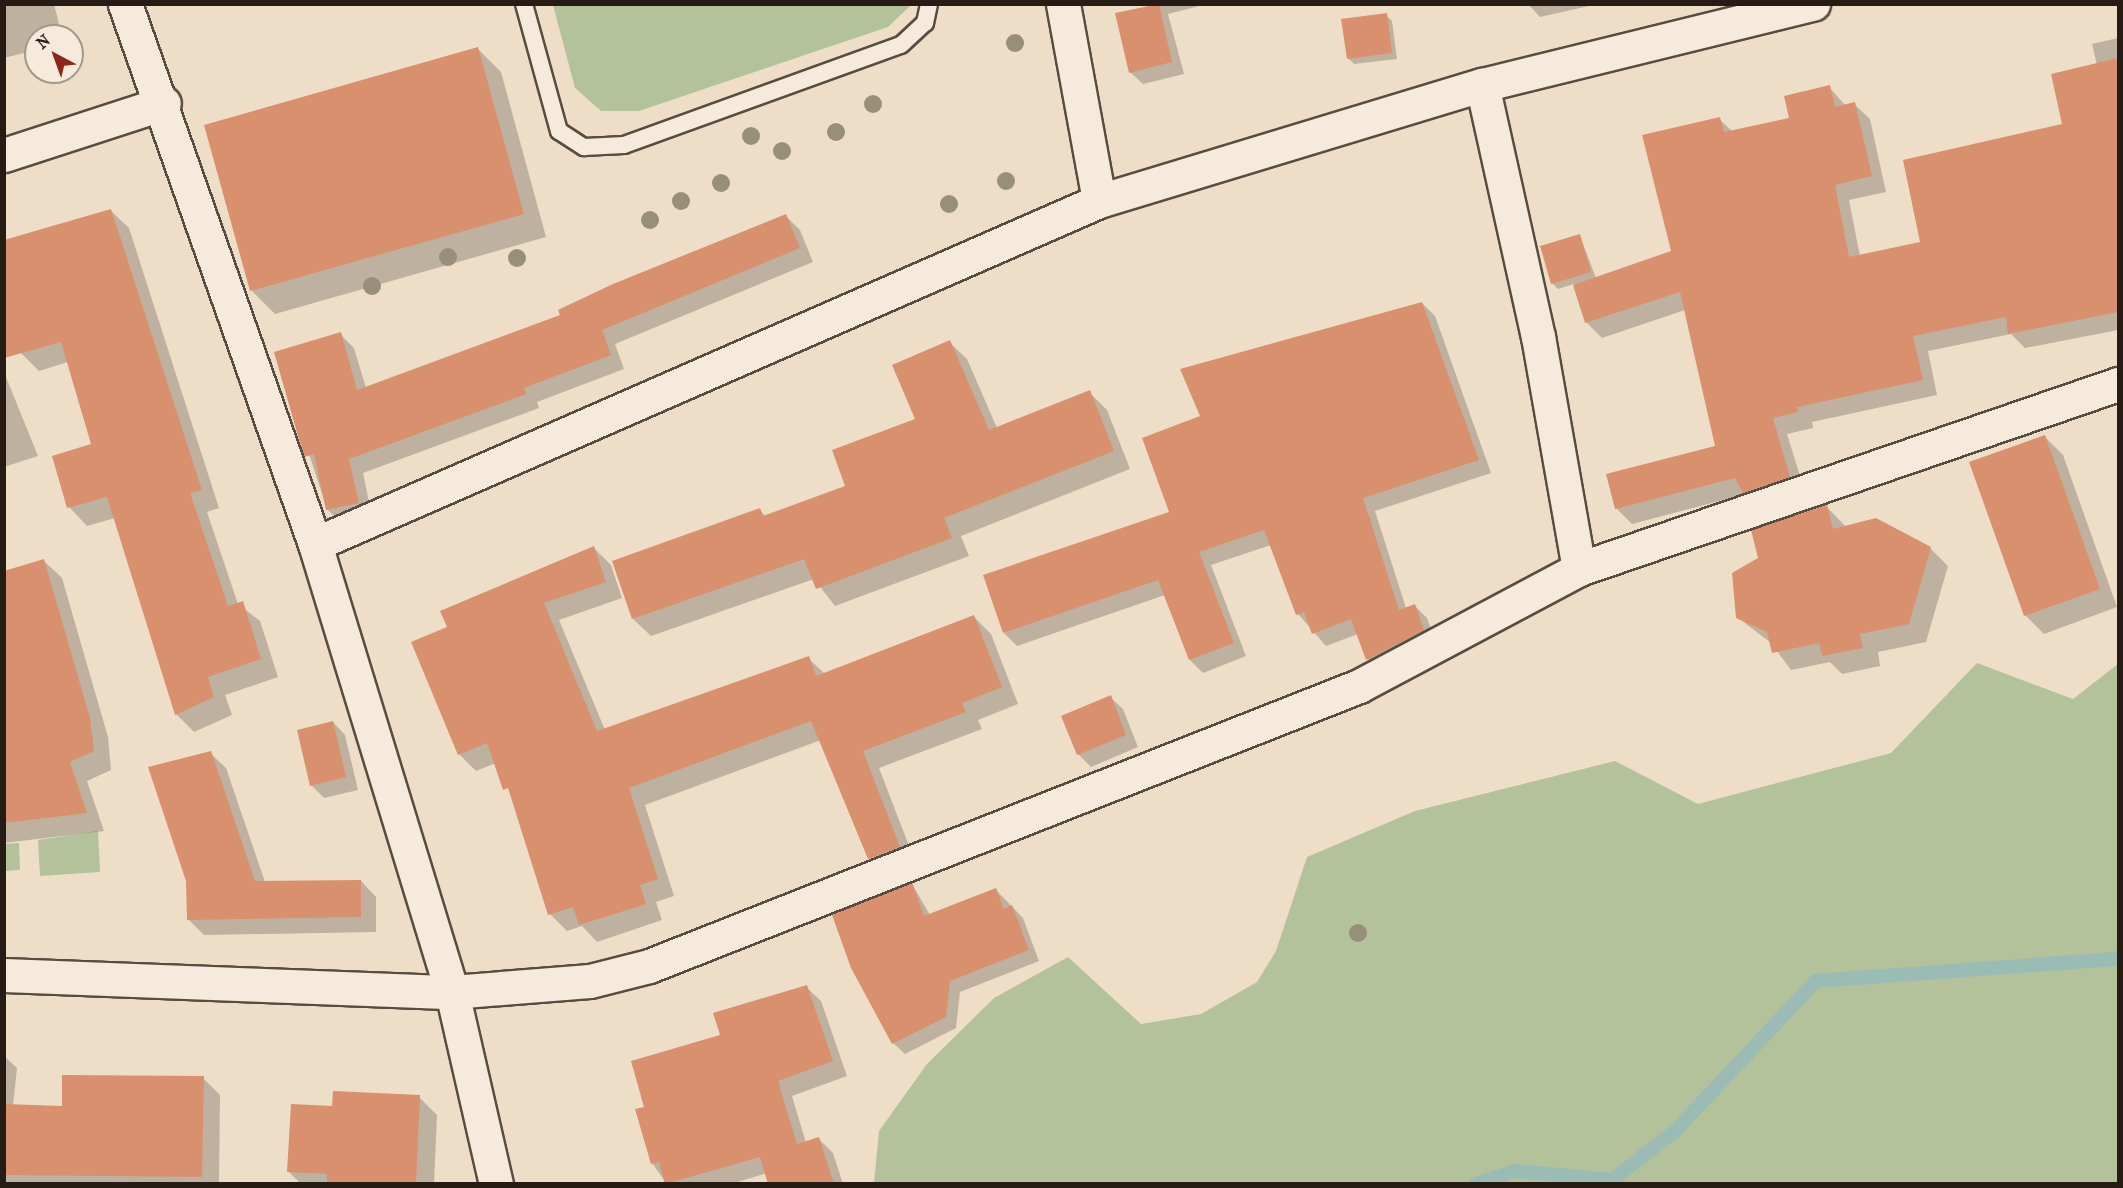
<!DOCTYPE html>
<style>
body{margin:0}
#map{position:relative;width:2123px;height:1188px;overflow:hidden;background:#efdec7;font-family:"IM FELL French Canon",serif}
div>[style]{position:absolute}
.green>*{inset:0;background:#b3c29a}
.shadow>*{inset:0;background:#0003}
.stream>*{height:14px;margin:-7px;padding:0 7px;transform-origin:7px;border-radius:7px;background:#9abcb4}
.building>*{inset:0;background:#d8906e}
.roads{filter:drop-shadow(2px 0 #584c42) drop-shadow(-2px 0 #584c42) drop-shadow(0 2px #584c42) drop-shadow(0 -2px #584c42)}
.lane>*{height:16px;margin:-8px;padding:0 8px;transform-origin:8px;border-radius:8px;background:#f5eadb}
.street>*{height:33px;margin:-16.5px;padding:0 16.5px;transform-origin:16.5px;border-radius:16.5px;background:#f5eadb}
.trees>*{width:18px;height:18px;margin:-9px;border-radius:50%;background:#988f7b}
span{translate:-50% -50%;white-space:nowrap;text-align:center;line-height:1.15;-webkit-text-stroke:5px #f5eadb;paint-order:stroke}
.frame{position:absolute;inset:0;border:6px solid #261c15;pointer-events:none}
.north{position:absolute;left:24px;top:24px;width:60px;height:60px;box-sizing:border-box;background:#f5eadb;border:2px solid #a2988c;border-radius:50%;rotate:319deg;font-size:16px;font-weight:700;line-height:24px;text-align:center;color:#261c15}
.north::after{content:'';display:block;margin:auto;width:21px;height:27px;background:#8f2418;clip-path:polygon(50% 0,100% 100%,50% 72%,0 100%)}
</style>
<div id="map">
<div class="green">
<i style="clip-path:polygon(553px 5px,553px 4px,911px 5px,888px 27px,639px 111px,601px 111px,575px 88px)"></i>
<i style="clip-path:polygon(1977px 663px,2073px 699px,2118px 664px,2118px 1183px,874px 1183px,879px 1131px,927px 1064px,994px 998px,1068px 957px,1141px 1024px,1201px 1014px,1257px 982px,1276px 951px,1307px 857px,1415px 811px,1615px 761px,1698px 804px,1891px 753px)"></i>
<i style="clip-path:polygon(98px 831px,100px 872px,40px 876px,38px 840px)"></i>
<i style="clip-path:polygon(19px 843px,20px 870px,5px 871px,5px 844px)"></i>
</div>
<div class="shadow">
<i style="clip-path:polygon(4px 4px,54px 4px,62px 36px,36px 36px,36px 50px,4px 58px)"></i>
<i style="clip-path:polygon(1207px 4px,1168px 14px,1184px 74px,1143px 84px,1130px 72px,1150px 4px)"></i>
<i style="clip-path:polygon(1528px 4px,1598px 4px,1540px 17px)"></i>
<i style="clip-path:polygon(1386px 15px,1392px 21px,1397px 59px,1354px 64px,1348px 58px)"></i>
<i style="clip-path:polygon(2118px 38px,2118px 330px,2025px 348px,2011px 334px,1928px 351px,1937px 395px,1812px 422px,1813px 428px,1787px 434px,1805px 492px,1760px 508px,1746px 494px,1632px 524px,1616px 508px,1717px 447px,1685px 310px,1602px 338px,1587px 323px,1574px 284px,1558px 289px,1552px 283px,1580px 236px,1596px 278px,1673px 252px,1719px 119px,1733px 132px,1791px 119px,1829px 87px,1846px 106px,1854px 104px,1870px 119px,1886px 192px,1849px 200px,1860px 256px,1921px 243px,2063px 125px,2097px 65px,2092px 44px)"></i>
<i style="clip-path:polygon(478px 49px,501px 72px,546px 237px,275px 314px,252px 291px,206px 126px)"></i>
<i style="clip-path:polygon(110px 210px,129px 228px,219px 508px,207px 512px,238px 604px,260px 621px,278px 677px,225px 695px,232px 715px,194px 732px,176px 714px,115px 518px,87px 526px,69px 507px,93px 445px,68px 362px,39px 371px,21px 353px)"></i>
<i style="clip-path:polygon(786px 216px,800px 230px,813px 262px,615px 344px,624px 369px,537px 402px,539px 408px,363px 473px,372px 516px,341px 523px,327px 509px,276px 353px,340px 334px,354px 348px,366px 388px,562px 316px)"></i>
<i style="clip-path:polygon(1422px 303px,1435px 316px,1491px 473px,1375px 511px,1406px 608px,1414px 605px,1427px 618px,1436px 643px,1380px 672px,1368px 659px,1358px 634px,1326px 646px,1298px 614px,1271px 545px,1211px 565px,1246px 656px,1203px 673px,1190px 660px,1165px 595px,1017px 646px,1004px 633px,1171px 513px,1202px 417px)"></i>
<i style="clip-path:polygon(949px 342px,967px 359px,997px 428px,1089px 392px,1107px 410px,1130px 469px,961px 536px,969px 556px,835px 606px,814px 579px,651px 636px,633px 619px,760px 510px,766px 517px,847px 487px,917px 420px)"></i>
<i style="clip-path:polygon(4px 372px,38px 456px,4px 467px)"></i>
<i style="clip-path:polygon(2044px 436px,2063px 455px,2117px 607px,2044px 634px,2026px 616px,1971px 463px)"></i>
<i style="clip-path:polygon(1827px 507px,1846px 527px,1930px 548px,1948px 566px,1926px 642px,1878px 652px,1880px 666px,1842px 674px,1830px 662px,1791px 670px,1771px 643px,1737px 617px,1759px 559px)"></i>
<i style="clip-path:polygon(594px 548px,611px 565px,622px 598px,559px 620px,605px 730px,808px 658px,825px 674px,974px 617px,991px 634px,1018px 704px,978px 720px,982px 729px,879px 768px,916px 864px,887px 875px,870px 858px,821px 740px,645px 805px,674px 896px,656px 902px,662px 920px,597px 942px,582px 926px,567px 931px,550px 914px,513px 797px,496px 763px,476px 771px,459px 754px,449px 628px)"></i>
<i style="clip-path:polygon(43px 560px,62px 578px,108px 737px,111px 770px,87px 781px,104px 831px,4px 843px,4px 572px)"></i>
<i style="clip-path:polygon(1110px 697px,1123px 709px,1138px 747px,1091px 767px,1078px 754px)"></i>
<i style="clip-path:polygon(333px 722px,345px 735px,358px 790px,324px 798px,312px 786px,299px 731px)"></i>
<i style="clip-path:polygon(210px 753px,226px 768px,265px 882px,361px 881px,376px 897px,376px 932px,204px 935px,188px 919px,188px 881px)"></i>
<i style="clip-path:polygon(912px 884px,930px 915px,995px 889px,1023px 918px,1039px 961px,960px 992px,956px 1028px,905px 1054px,893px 1043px)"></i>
<i style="clip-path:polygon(806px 987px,821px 1001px,847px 1076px,792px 1096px,806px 1143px,818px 1138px,833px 1153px,843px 1184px,770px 1184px,767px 1173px,731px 1184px,667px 1184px,652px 1163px,645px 1108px,721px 1036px)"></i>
<i style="clip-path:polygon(4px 1056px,17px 1068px,13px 1106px,63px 1108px,203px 1078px,220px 1095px,219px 1184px,4px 1184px)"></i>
<i style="clip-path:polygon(419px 1097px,437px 1115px,434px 1184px,301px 1184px,289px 1172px,334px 1107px)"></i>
</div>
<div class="stream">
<i style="left:1476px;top:1184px;width:41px;rotate:-18.4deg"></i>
<i style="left:1515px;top:1171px;width:97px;rotate:5.3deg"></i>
<i style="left:1612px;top:1180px;width:80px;rotate:-37.9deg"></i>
<i style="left:1675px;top:1131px;width:206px;rotate:-46.8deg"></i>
<i style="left:1816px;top:981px;width:303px;rotate:-4.2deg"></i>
</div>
<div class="building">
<i style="clip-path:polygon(1159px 4px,1172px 62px,1129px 73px,1115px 13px)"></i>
<i style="clip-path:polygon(1387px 13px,1392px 53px,1347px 59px,1341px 19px)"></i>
<i style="clip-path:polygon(478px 47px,524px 214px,250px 291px,204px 125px)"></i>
<i style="clip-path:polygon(2118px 58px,2118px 312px,2008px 334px,2006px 317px,1913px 336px,1923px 380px,1797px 407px,1798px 412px,1773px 418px,1790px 477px,1743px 493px,1735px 478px,1615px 509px,1606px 474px,1715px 446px,1680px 292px,1585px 323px,1573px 285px,1671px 251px,1642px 135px,1720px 117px,1724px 132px,1789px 118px,1784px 96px,1830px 85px,1835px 107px,1855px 102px,1872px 176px,1835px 185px,1849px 257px,1920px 242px,1903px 160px,2062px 124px,2051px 74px)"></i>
<i style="clip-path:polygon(111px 209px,202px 490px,190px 493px,228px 606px,243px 601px,261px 659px,208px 677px,214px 697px,175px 715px,107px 497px,67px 508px,52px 456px,91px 444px,61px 342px,4px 358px,4px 240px)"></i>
<i style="clip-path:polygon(786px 214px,800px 248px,602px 330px,611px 355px,524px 388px,526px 394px,349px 459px,359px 503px,326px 510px,314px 454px,304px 457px,274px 352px,341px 332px,357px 390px,560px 315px,558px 310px,613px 284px)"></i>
<i style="clip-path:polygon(1580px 234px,1591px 272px,1551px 284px,1540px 246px)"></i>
<i style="clip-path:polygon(1422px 302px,1479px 460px,1363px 498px,1399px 610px,1415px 604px,1424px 630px,1366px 660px,1351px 619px,1312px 634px,1304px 612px,1296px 615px,1264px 530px,1199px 552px,1234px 643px,1189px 660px,1158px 580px,1003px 633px,983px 575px,1169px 512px,1142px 438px,1200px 416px,1180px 369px)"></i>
<i style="clip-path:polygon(950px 340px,989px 430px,1090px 390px,1114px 451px,944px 518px,952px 538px,816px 589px,804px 559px,632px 619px,612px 561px,760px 508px,763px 516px,845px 486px,832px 450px,915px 419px,892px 365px)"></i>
<i style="clip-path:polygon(2045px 435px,2100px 589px,2024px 616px,1969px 462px)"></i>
<i style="clip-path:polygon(1827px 505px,1833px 529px,1876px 518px,1931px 547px,1909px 624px,1860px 634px,1863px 648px,1822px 656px,1819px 643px,1772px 653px,1767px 632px,1736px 618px,1732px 573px,1758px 558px,1751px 530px)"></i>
<i style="clip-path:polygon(594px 546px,606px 582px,544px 603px,597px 731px,809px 656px,816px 676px,974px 615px,1002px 687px,962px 703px,966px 712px,863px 751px,900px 847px,868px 859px,811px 721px,629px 788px,658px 879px,640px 885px,646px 904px,579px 925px,573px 907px,548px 915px,508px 788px,503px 790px,487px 743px,458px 755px,411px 642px,447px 627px,440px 611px)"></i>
<i style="clip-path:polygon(44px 559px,90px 718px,94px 751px,70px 762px,87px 813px,4px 823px,4px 571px)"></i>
<i style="clip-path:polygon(1111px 695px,1126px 735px,1077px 755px,1061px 716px)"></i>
<i style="clip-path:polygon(333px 721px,346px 777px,310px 786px,297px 730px)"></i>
<i style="clip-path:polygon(211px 751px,255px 881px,361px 880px,361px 917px,187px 920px,186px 881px,148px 767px)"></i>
<i style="clip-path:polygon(912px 882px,924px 916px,996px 888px,1004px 909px,1012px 905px,1029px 950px,950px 981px,946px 1017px,892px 1044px,851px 968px,832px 915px)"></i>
<i style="clip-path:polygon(807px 985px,833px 1061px,778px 1081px,797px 1144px,819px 1137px,834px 1184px,768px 1184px,760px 1157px,665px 1184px,659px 1162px,651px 1164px,635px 1109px,644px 1107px,631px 1061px,720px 1035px,713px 1013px)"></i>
<i style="clip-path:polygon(62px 1075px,204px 1076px,202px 1177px,4px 1175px,4px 1104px,62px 1106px)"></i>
<i style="clip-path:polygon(333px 1091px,420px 1095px,416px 1184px,327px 1184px,327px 1174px,287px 1172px,291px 1104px,332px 1106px)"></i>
</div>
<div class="roads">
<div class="lane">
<i style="left:524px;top:4px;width:132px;rotate:74.6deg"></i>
<i style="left:559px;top:131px;width:30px;rotate:33deg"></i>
<i style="left:584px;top:147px;width:40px;rotate:-2.9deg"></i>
<i style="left:624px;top:145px;width:294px;rotate:-19.9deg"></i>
<i style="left:901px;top:45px;width:33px;rotate:-43deg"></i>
<i style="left:925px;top:23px;width:19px;rotate:-78deg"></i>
</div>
<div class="street">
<i style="left:125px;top:4px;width:572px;rotate:70.62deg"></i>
<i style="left:315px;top:544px;width:468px;rotate:73deg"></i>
<i style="left:452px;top:992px;width:197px;rotate:77.1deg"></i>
<i style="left:1063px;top:4px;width:200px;rotate:79.6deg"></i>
<i style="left:4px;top:155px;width:168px;rotate:-18deg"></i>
<i style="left:315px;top:544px;width:856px;rotate:-23.63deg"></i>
<i style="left:1099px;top:201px;width:400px;rotate:-16.9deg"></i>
<i style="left:1482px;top:85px;width:341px;rotate:-13.8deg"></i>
<i style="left:1579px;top:569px;width:570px;rotate:-18.94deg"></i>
<i style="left:4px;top:975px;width:448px;rotate:2.2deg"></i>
<i style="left:452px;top:992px;width:138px;rotate:-4.6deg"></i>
<i style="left:590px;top:981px;width:61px;rotate:-14.3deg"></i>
<i style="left:649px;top:966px;width:763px;rotate:-21.52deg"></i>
<i style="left:1359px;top:686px;width:249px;rotate:-28deg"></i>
<i style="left:1579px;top:569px;width:236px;rotate:-100deg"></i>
<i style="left:1538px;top:337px;width:258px;rotate:-102.5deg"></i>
</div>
</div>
<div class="trees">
<i style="left:1015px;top:43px"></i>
<i style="left:873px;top:104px"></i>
<i style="left:836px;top:132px"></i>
<i style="left:751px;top:136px"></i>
<i style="left:782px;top:151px"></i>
<i style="left:1006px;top:181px"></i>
<i style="left:721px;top:183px"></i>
<i style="left:681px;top:201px"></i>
<i style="left:949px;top:204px"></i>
<i style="left:650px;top:220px"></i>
<i style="left:448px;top:257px"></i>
<i style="left:517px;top:258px"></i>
<i style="left:372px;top:286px"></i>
<i style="left:1358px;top:933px"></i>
</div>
<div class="frame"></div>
<div class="north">N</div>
</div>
